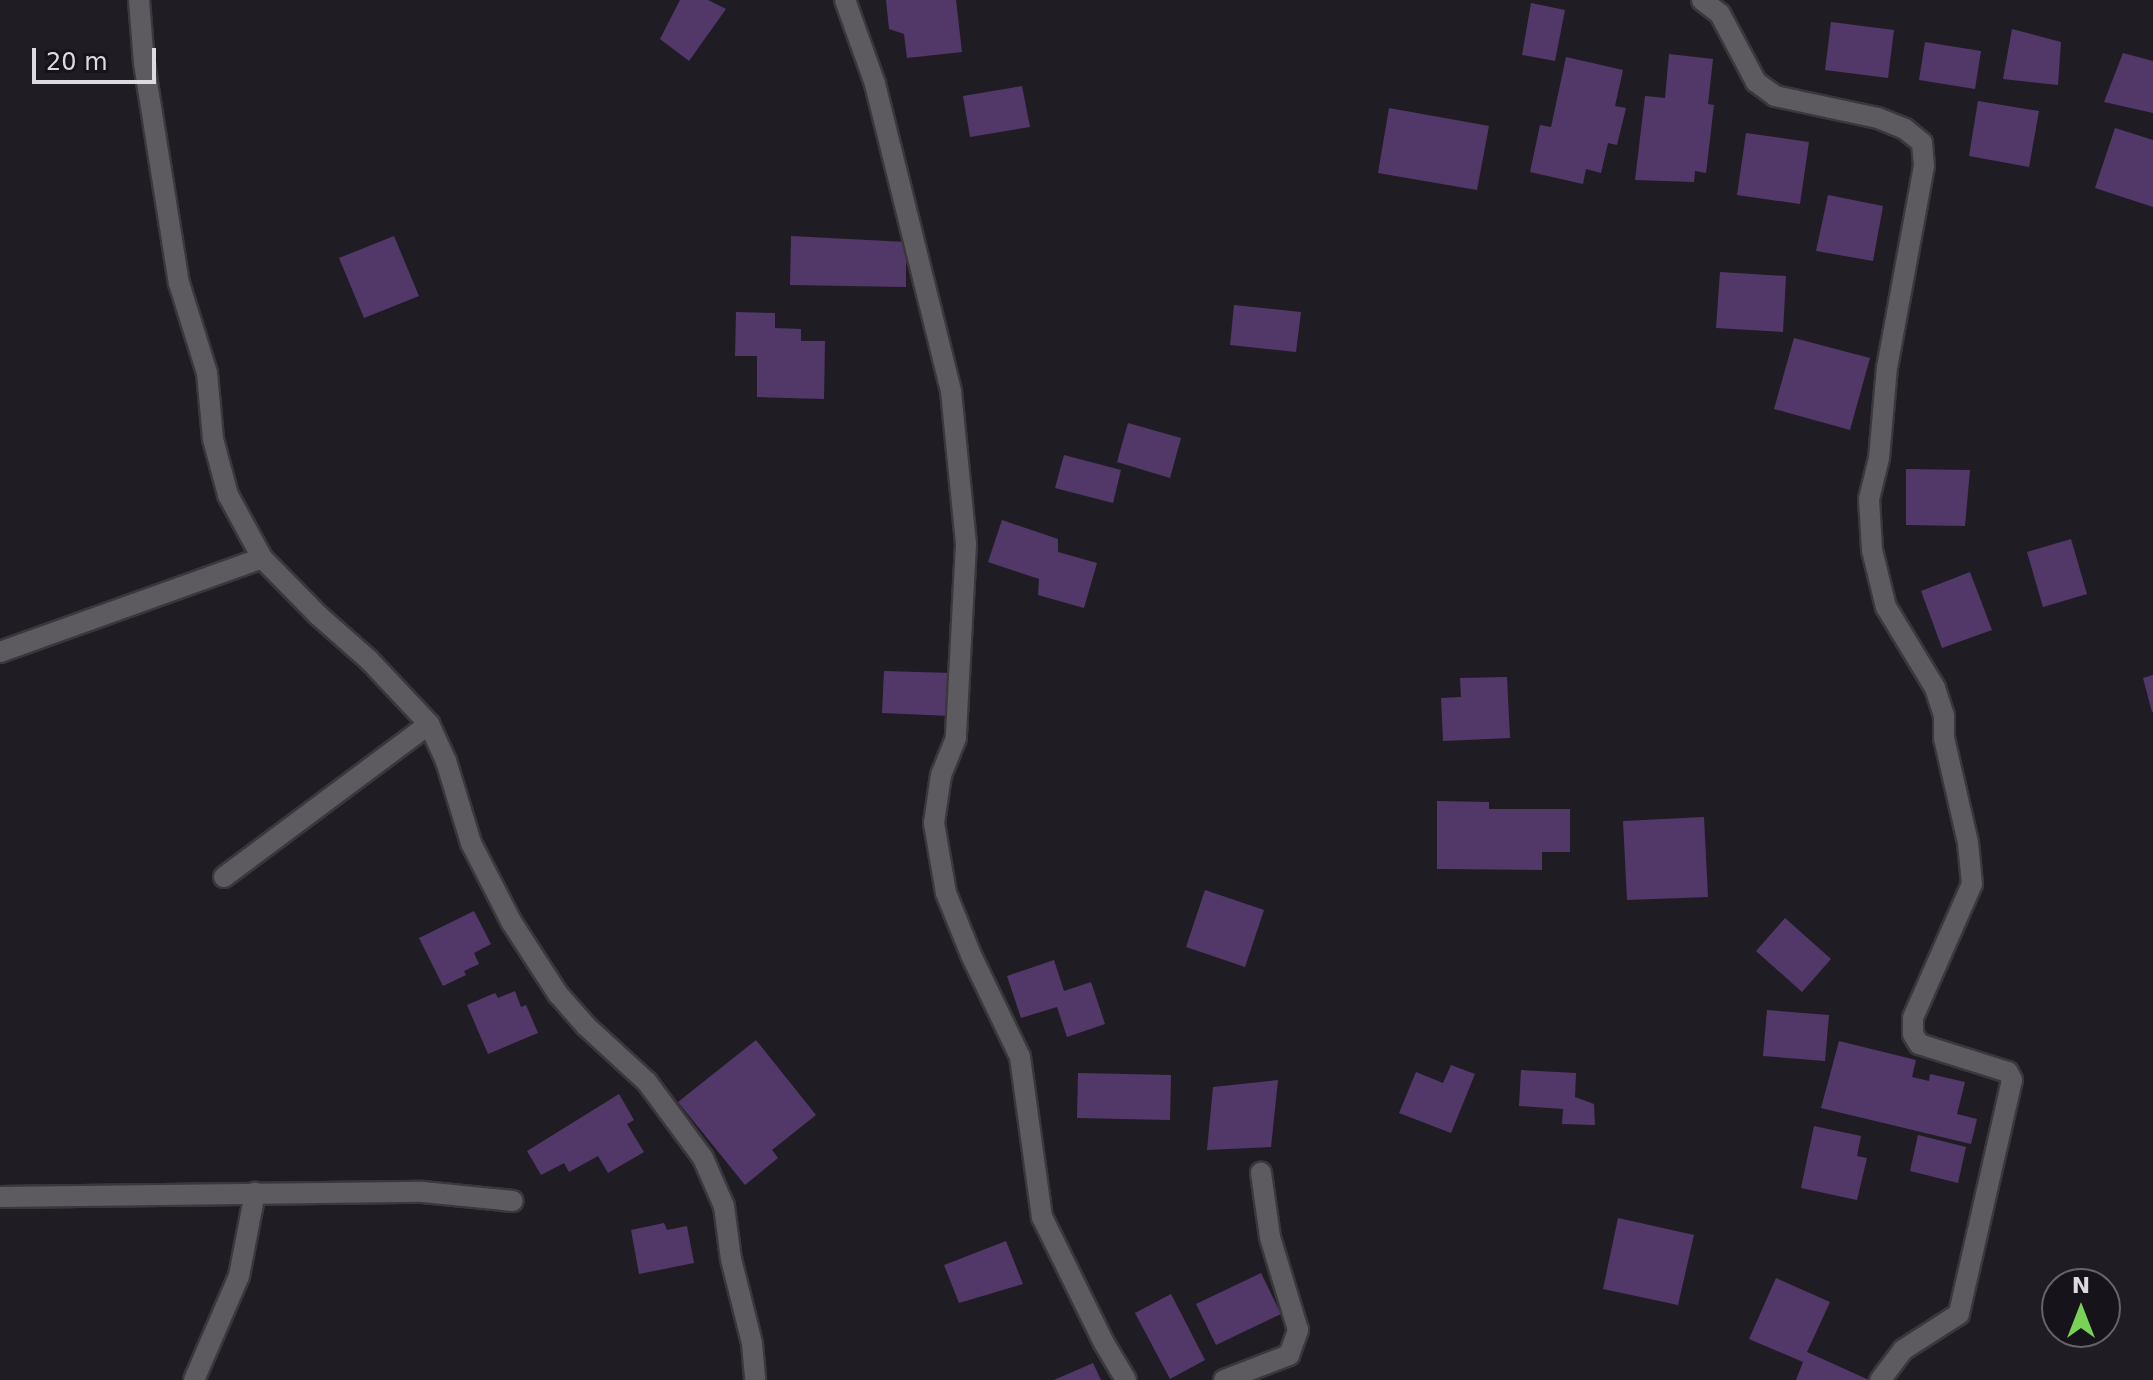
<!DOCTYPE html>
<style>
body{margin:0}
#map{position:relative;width:2153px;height:1380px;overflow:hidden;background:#201c23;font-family:"DejaVu Sans",sans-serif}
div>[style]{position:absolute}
.building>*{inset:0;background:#523869}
.roads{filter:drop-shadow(2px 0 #3a373d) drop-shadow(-2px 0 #3a373d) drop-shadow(0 2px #3a373d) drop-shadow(0 -2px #3a373d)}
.minor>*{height:20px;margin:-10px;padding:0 10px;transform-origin:10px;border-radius:10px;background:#5d5b5f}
span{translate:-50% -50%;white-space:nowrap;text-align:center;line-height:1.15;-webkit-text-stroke:8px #16131a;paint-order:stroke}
.north{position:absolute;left:2041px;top:1268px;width:80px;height:80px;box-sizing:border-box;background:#16131a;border:2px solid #666369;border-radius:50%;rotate:0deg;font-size:22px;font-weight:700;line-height:32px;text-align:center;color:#dddbe0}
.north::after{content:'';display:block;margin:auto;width:28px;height:36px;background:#7ad157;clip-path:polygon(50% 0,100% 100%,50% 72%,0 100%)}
.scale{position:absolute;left:32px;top:48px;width:124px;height:36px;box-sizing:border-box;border:4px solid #dddbe0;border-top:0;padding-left:10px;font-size:24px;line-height:28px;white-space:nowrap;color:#dddbe0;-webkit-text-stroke:6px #16131a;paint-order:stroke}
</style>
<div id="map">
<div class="building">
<i style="clip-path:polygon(680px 0,708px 0,726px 9px,689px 61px,660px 39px)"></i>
<i style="clip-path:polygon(886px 0,956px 0,962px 52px,907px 58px,904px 34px,889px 29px)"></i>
<i style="clip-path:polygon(1531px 3px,1565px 10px,1555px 61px,1522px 55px)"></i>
<i style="clip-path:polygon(1831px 22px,1894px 30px,1888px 78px,1825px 70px)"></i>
<i style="clip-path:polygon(2012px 29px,2061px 42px,2058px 85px,2003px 79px)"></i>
<i style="clip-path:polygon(1925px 42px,1981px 51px,1975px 89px,1919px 80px)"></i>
<i style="clip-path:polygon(2123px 53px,2153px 61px,2153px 113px,2104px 102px)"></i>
<i style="clip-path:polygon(1669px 54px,1713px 59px,1708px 104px,1714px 105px,1706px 173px,1695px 171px,1694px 182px,1635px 180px,1645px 96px,1665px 98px)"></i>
<i style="clip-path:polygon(1566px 57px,1623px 70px,1615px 106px,1626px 108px,1617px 145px,1608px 143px,1601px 173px,1586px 169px,1583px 184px,1530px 172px,1540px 125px,1551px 127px)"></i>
<i style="clip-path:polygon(1022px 86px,1030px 127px,970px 137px,963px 96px)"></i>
<i style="clip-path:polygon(1978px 101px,2039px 111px,2029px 167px,1969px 156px)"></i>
<i style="clip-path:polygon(1389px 108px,1489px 126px,1477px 190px,1378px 173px)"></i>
<i style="clip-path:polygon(2115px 128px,2153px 140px,2153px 207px,2095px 188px)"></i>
<i style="clip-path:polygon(1746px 133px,1809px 142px,1800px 204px,1737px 195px)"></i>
<i style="clip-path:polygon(1828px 195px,1883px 206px,1873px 261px,1816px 251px)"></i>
<i style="clip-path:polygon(394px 236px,419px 296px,364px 318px,339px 258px)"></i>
<i style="clip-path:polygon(791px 236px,906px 242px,906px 287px,790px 285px)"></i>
<i style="clip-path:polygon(1720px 272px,1786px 276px,1783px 332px,1716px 328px)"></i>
<i style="clip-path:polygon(1234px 305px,1301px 312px,1296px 352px,1230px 345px)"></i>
<i style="clip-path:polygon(736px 312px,775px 313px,775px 328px,801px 329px,801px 341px,825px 341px,824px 399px,757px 397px,757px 356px,735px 356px)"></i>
<i style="clip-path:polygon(1794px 338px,1870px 358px,1850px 430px,1774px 409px)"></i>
<i style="clip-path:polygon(1128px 423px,1181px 438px,1170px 478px,1117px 462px)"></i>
<i style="clip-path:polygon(1064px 455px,1121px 470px,1113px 503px,1055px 488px)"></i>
<i style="clip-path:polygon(1906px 469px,1970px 470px,1965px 526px,1906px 525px)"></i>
<i style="clip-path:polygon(1002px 520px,1058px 539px,1058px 552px,1097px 563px,1084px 608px,1038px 595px,1039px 579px,988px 562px)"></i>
<i style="clip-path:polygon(2071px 539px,2087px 594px,2043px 607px,2027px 552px)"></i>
<i style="clip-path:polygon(1970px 572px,1992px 630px,1942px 648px,1921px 591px)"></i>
<i style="clip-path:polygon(884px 671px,952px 673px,951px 716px,882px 713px)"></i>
<i style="clip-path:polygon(2153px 675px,2153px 712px,2152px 712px,2143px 678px)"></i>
<i style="clip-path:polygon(1507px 677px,1510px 738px,1443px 741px,1441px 698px,1461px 697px,1460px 678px)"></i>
<i style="clip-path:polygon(1437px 801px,1489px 802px,1489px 809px,1570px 809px,1570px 852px,1542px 852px,1542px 870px,1437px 869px)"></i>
<i style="clip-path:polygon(1704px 817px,1708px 897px,1627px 900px,1623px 821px)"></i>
<i style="clip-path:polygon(1205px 890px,1264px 910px,1245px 967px,1186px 947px)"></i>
<i style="clip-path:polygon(474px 911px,491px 944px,474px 953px,479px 964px,464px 971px,466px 975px,443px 986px,419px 938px)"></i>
<i style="clip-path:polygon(1785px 918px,1831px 959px,1802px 992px,1756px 951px)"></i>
<i style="clip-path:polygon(1054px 960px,1064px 991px,1091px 982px,1105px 1024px,1067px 1037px,1057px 1007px,1021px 1018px,1007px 976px)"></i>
<i style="clip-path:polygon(515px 991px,521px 1007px,526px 1005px,538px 1033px,488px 1054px,467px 1005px,495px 993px,498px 998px)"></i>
<i style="clip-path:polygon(1767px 1010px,1829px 1015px,1825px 1061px,1763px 1056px)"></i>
<i style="clip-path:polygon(756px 1040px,816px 1115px,772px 1150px,778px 1158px,745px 1185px,678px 1102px)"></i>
<i style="clip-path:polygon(1839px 1041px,1916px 1060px,1912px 1077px,1929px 1081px,1930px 1074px,1965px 1082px,1957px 1114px,1977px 1119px,1971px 1144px,1821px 1108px)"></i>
<i style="clip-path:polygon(1451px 1065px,1475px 1074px,1451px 1133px,1399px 1113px,1416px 1072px,1443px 1083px)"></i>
<i style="clip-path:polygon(1521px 1070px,1576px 1073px,1575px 1097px,1594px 1104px,1595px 1125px,1562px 1124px,1563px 1109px,1519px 1106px)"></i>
<i style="clip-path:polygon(1078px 1073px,1171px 1075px,1170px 1120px,1077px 1118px)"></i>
<i style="clip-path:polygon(1278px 1080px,1271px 1147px,1207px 1150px,1213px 1087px)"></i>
<i style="clip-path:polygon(619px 1094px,634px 1120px,627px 1124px,644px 1152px,608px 1173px,598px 1156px,569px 1172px,564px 1163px,541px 1175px,527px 1151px)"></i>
<i style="clip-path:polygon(1814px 1126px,1861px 1136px,1857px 1156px,1867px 1158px,1857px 1200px,1801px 1188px)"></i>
<i style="clip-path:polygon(1918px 1135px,1966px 1147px,1958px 1183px,1910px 1171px)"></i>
<i style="clip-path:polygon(1618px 1218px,1694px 1235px,1678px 1305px,1603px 1289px)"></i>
<i style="clip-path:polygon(664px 1223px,667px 1230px,687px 1226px,694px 1263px,639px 1274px,631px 1230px)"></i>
<i style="clip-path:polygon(1006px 1241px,1023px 1284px,959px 1303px,944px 1265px)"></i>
<i style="clip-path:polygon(1261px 1273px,1281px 1314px,1216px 1345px,1196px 1304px)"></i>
<i style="clip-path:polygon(1776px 1278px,1830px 1302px,1807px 1352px,1869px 1380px,1796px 1380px,1803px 1362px,1749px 1339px)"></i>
<i style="clip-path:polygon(1171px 1294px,1205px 1360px,1170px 1379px,1135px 1313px)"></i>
<i style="clip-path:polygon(1093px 1363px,1101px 1380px,1054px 1380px)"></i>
</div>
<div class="roads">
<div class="minor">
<i style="left:139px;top:0;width:63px;rotate:85.5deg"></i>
<i style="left:144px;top:63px;width:223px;rotate:81deg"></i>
<i style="left:179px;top:283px;width:94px;rotate:72.7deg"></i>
<i style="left:207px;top:373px;width:66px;rotate:84.8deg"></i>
<i style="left:213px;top:439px;width:58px;rotate:75deg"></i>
<i style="left:228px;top:495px;width:72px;rotate:61.6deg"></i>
<i style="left:262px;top:558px;width:81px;rotate:45.5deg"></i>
<i style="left:319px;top:616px;width:67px;rotate:41.3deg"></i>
<i style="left:369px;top:660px;width:88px;rotate:46.8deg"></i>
<i style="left:429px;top:724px;width:41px;rotate:65.3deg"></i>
<i style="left:446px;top:761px;width:86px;rotate:73deg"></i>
<i style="left:471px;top:843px;width:90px;rotate:62.9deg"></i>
<i style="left:512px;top:923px;width:85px;rotate:57.1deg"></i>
<i style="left:558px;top:994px;width:43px;rotate:48.8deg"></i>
<i style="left:586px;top:1026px;width:83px;rotate:42.6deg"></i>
<i style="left:647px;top:1082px;width:94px;rotate:53.6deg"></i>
<i style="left:703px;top:1158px;width:52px;rotate:66.4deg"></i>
<i style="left:724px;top:1206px;width:53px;rotate:82.5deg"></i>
<i style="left:731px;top:1259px;width:87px;rotate:76deg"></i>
<i style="left:752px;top:1343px;width:37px;rotate:85deg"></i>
<i style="left:845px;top:0;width:89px;rotate:70.3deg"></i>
<i style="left:875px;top:84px;width:316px;rotate:76.1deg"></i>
<i style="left:951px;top:391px;width:154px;rotate:84.4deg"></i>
<i style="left:966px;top:544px;width:194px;rotate:93deg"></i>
<i style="left:956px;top:738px;width:40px;rotate:112deg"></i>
<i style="left:941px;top:775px;width:49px;rotate:98.3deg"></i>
<i style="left:934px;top:823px;width:71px;rotate:80.3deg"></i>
<i style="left:946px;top:893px;width:67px;rotate:68deg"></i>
<i style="left:971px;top:955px;width:113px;rotate:64.3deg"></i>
<i style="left:1020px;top:1057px;width:162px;rotate:82.2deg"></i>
<i style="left:1042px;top:1217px;width:140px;rotate:63.8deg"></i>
<i style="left:1104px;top:1343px;width:43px;rotate:59.3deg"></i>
<i style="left:1702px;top:0;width:23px;rotate:38deg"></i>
<i style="left:1720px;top:14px;width:77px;rotate:62.1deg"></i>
<i style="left:1756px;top:82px;width:24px;rotate:36deg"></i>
<i style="left:1775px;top:96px;width:105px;rotate:12.1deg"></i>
<i style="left:1878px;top:118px;width:29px;rotate:22deg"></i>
<i style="left:1905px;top:129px;width:22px;rotate:39deg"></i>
<i style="left:1922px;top:143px;width:23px;rotate:85deg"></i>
<i style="left:1924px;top:166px;width:204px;rotate:100.4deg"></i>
<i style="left:1887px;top:367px;width:91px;rotate:95deg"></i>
<i style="left:1879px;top:458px;width:42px;rotate:103.7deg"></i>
<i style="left:1869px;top:499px;width:51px;rotate:86.6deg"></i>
<i style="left:1872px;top:550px;width:59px;rotate:76.2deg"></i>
<i style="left:1886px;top:607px;width:95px;rotate:58.8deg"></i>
<i style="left:1935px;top:688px;width:28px;rotate:72deg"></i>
<i style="left:1944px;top:715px;width:23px;rotate:90deg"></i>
<i style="left:1944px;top:738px;width:108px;rotate:77.1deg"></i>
<i style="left:1968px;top:843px;width:41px;rotate:84.4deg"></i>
<i style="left:1972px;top:884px;width:146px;rotate:113.8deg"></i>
<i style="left:1913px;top:1018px;width:16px;rotate:90deg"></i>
<i style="left:1913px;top:1034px;width:12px;rotate:59deg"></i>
<i style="left:1919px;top:1044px;width:93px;rotate:17.5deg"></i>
<i style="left:2008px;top:1072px;width:9px;rotate:63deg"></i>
<i style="left:2012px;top:1080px;width:240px;rotate:102.8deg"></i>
<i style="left:1959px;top:1314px;width:67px;rotate:147.3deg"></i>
<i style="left:1903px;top:1350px;width:38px;rotate:127deg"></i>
<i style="left:0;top:652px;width:278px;rotate:-19.7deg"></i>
<i style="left:224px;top:877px;width:256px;rotate:-36.7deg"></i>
<i style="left:0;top:1197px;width:423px;rotate:-0.7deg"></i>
<i style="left:423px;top:1192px;width:90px;rotate:5.7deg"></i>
<i style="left:194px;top:1380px;width:113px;rotate:-66.6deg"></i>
<i style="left:239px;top:1276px;width:85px;rotate:-79.1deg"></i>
<i style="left:1224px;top:1380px;width:70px;rotate:-21deg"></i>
<i style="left:1289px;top:1355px;width:27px;rotate:-70deg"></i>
<i style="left:1298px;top:1330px;width:97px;rotate:-106.8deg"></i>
<i style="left:1270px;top:1237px;width:65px;rotate:-98deg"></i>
</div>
</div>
<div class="north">N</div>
<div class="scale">20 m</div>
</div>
